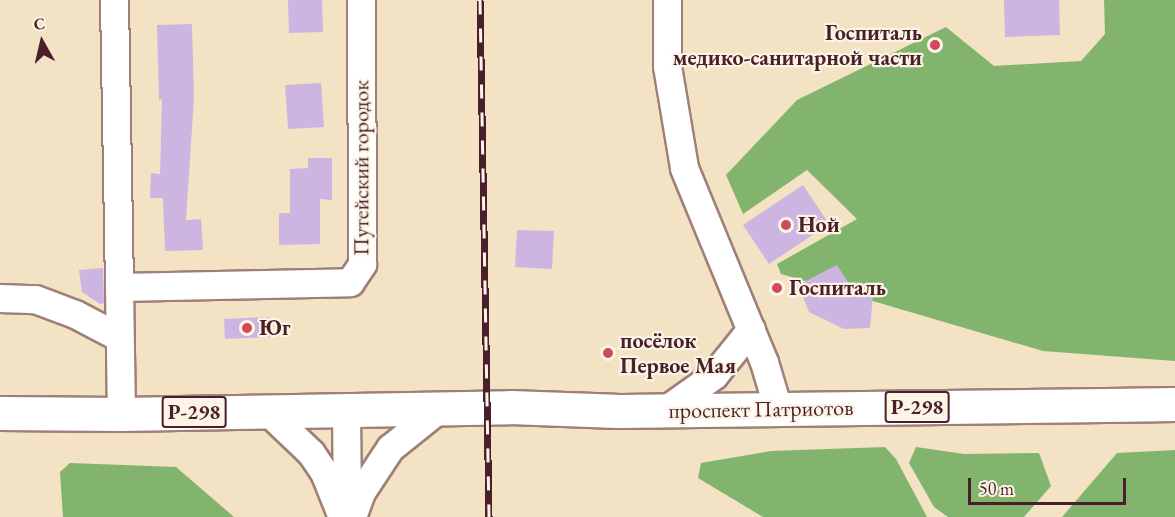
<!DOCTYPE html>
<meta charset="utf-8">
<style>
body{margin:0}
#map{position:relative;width:1175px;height:517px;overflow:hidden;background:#f3e2c4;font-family:"EB Garamond",serif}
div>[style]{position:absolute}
.forest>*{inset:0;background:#83b46e}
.building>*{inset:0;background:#ccb5e1}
.roads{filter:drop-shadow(2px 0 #9e8078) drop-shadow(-2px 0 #9e8078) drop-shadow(0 2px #9e8078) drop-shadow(0 -2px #9e8078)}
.minor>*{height:27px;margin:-13.5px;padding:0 13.5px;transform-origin:13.5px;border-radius:13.5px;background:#fff}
.highway>*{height:33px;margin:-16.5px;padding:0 16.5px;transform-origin:16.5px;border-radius:16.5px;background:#fff}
.rail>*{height:7px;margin-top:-3.5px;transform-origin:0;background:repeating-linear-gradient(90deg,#fcf5e5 0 14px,#4a1f2b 0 28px);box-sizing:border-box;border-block:2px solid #4a1f2b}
.dots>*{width:16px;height:16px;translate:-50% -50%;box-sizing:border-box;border:3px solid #fcf5e5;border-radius:50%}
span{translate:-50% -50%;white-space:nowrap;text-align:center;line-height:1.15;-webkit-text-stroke:4.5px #fcf5e5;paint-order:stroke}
.shield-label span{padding:2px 4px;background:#fcf5e5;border:2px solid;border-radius:4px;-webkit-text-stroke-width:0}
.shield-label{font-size:21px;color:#4a1f2b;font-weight:700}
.poi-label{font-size:22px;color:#4a1f2b;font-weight:700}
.right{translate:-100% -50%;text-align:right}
.left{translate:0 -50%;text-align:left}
.street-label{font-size:22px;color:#4a1f2b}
.north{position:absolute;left:12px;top:12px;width:60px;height:60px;-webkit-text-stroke:4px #fcf5e5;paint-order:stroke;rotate:352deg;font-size:16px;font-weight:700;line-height:24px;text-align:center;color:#4a1f2b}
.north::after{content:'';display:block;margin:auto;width:21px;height:27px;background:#4a1f2b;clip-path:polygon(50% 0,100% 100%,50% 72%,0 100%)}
.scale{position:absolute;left:968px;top:478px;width:158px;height:27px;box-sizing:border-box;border:3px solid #4a1f2b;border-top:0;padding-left:8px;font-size:18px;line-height:21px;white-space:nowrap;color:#4a1f2b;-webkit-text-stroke:4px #fcf5e5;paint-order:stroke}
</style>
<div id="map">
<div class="forest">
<i style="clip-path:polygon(1104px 0,1175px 0,1175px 361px,1043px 351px,781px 274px,777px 264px,857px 219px,807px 170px,743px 214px,726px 175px,797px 100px,946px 27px,994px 66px,1081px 61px,1105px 34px)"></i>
<i style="clip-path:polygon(885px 447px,896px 459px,927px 517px,763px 517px,698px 478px,701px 463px,771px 451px)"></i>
<i style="clip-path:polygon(916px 447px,964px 454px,1039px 453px,1051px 486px,1024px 517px,948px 517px,934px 507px,909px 463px)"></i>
<i style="clip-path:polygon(1175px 450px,1175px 517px,1062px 517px,1117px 453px)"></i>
<i style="clip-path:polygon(70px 463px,176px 467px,234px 517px,63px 517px,60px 472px)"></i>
</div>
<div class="building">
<i style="clip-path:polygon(288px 0,322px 0,323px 32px,289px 33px)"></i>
<i style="clip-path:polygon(1004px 0,1059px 0,1060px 35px,1005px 37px)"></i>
<i style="clip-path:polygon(192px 24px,194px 98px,186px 220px,201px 219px,203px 250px,165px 251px,163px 198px,150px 198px,151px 173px,160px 174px,162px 99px,159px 100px,157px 25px)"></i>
<i style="clip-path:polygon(321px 83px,324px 127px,288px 129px,285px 85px)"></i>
<i style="clip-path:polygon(308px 158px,332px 158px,332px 200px,320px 199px,320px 244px,279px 245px,279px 213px,290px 213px,290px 169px,308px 168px)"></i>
<i style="clip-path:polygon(803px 185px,829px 224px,769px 264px,743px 225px)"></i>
<i style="clip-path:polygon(517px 230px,554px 231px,552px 269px,515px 267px)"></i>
<i style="clip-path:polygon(837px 265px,848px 282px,874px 284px,870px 328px,844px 329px,809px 312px,798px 285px)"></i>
<i style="clip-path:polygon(103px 268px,104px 303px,100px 304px,82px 292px,79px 270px)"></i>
<i style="clip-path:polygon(269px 317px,270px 337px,225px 339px,224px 319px)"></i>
</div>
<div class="roads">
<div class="minor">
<i style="left:114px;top:0;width:287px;rotate:89deg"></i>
<i style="left:667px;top:0;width:66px;rotate:90deg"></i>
<i style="left:667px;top:66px;width:103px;rotate:80.5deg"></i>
<i style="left:684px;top:168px;width:210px;rotate:67.6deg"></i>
<i style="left:764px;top:362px;width:49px;rotate:73.4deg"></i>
<i style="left:0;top:298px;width:35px;rotate:2deg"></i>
<i style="left:35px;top:299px;width:43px;rotate:20.6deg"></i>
<i style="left:75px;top:314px;width:50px;rotate:27.6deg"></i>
<i style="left:346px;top:409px;width:101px;rotate:89.4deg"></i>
<i style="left:266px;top:410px;width:62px;rotate:43.7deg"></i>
<i style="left:311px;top:453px;width:23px;rotate:56deg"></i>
<i style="left:324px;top:472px;width:48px;rotate:68.2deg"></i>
<i style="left:665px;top:410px;width:60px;rotate:-35.5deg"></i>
<i style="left:714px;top:375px;width:59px;rotate:-51.2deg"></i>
<i style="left:121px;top:414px;width:127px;rotate:-90.9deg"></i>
<i style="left:119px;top:287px;width:231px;rotate:-1.2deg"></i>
<i style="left:350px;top:282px;width:22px;rotate:-56deg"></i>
<i style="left:362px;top:264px;width:264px;rotate:-90.2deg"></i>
<i style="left:352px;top:517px;width:27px;rotate:-70deg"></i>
<i style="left:361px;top:492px;width:53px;rotate:-56.6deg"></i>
<i style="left:390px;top:448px;width:64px;rotate:-38.7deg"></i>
</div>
<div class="highway">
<i style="left:0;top:413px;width:121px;rotate:0.5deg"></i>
<i style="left:121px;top:414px;width:389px;rotate:-1deg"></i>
<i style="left:510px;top:407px;width:110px;rotate:2.1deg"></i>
<i style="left:620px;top:411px;width:555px;rotate:-0.72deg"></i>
</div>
</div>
<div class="rail">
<i style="left:480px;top:0;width:517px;rotate:89deg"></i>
</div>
<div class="dots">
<i style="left:935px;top:45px;background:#d1495b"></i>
<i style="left:786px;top:225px;background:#d1495b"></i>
<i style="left:777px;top:288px;background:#d1495b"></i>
<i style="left:247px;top:328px;background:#d1495b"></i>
<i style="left:608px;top:353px;background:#d1495b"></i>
</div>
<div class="shield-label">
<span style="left:917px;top:407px">Р-298</span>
<span style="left:194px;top:412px">Р-298</span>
</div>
<div class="poi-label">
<span class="right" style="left:922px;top:45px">Госпиталь<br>медико-санитарной части</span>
<span class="left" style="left:798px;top:225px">Ной</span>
<span class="left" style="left:789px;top:288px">Госпиталь</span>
<span class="left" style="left:259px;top:328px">Юг</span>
<span class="left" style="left:620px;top:353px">посёлок<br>Первое Мая</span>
</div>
<div class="street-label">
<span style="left:361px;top:168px;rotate:-90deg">Путейский городок</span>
<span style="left:761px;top:409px;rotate:-1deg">проспект Патриотов</span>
</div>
<div class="north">С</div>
<div class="scale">50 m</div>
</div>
